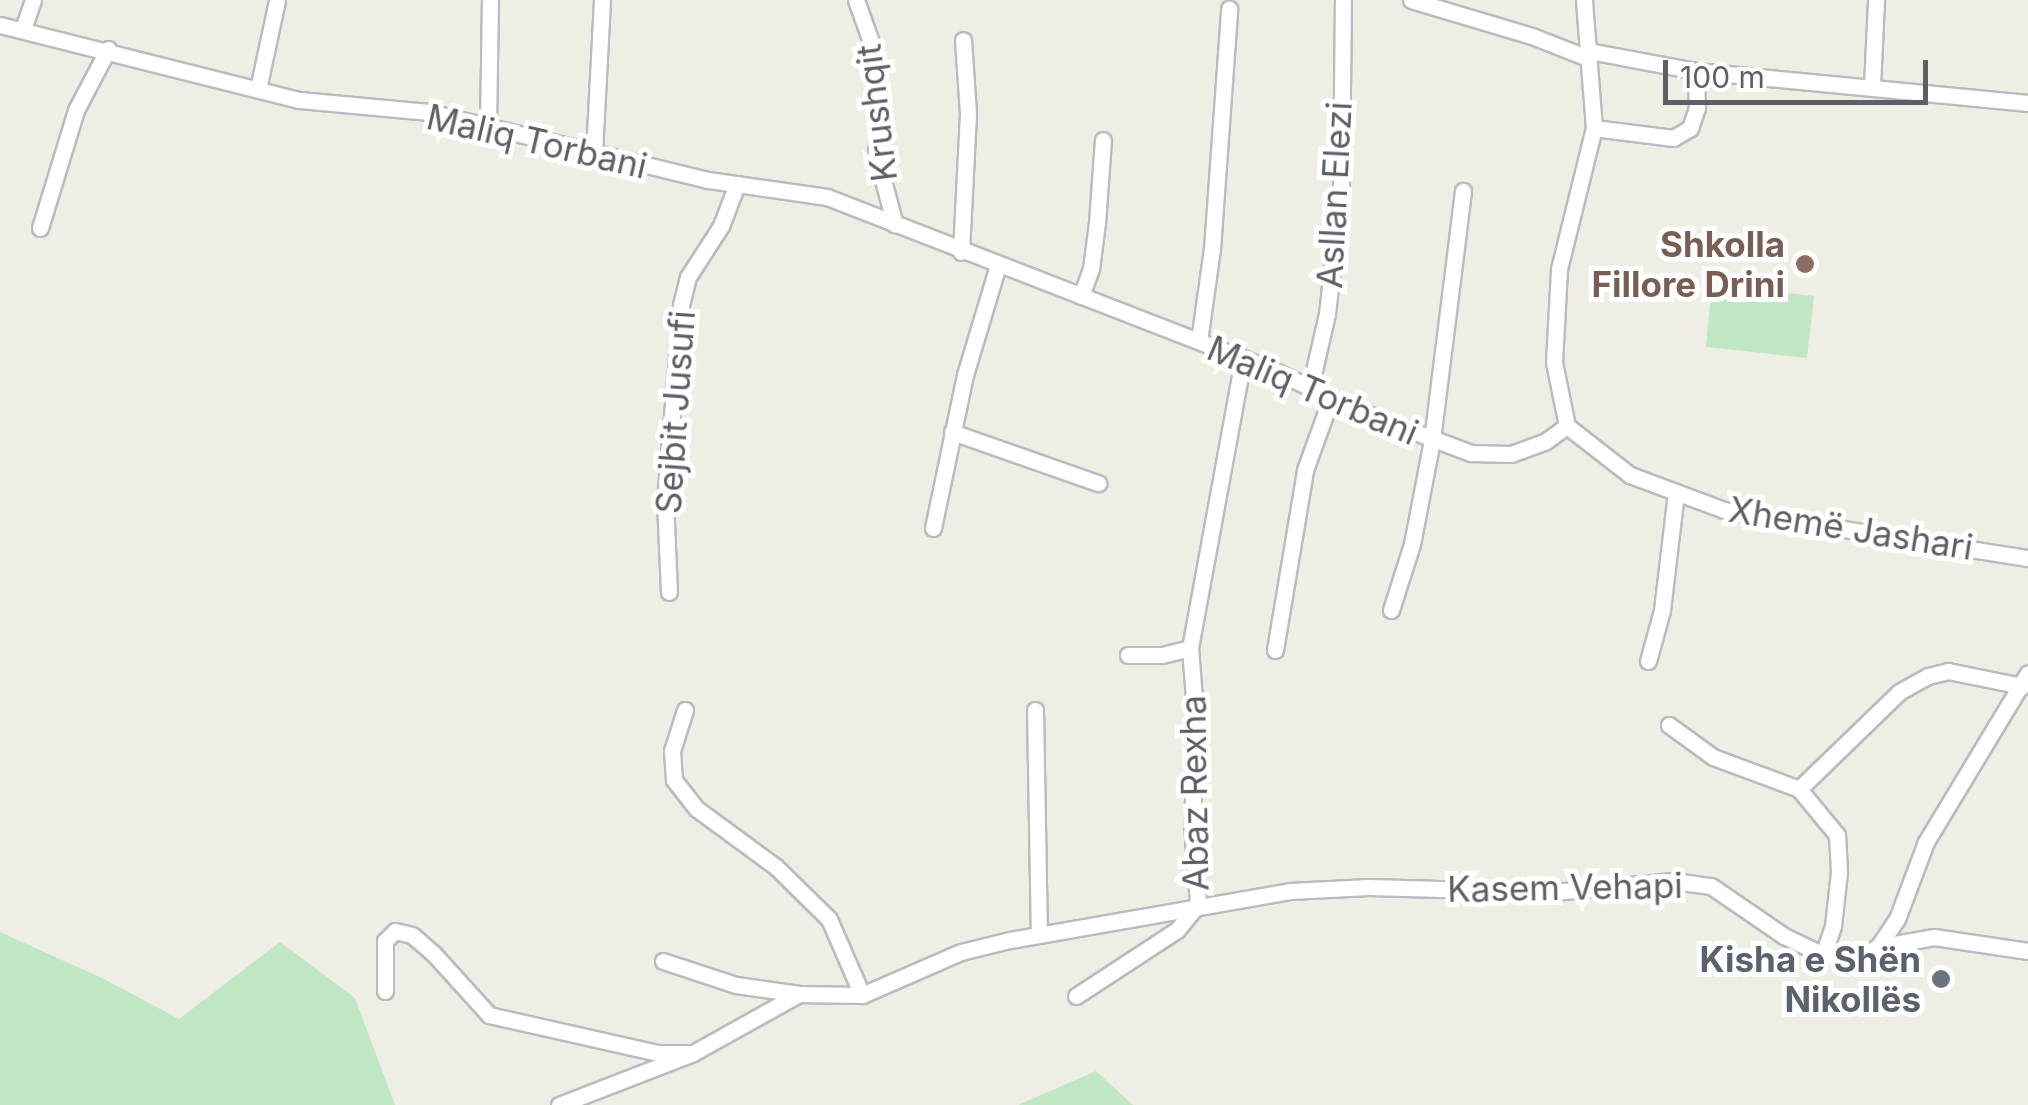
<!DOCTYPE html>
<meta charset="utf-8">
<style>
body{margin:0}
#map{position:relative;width:2028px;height:1105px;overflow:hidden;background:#efeee4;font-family:Inter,sans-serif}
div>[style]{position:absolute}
.green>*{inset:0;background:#c0e7c4}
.roads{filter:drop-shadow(2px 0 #b9bbc0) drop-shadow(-2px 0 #b9bbc0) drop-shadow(0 2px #b9bbc0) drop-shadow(0 -2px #b9bbc0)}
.minor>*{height:15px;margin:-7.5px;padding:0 7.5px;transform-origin:7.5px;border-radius:7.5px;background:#fff}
.dots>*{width:28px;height:28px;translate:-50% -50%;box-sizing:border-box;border:5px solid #fff;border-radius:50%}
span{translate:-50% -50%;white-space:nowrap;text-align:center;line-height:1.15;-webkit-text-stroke:10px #fff;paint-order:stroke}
.street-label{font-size:35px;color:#5c5f65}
.education-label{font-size:35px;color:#785e54;font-weight:700}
.right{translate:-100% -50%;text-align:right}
.worship-label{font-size:35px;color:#5b616d;font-weight:700}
.scale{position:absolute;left:1663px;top:60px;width:265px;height:45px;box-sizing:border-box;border:5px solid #5c5f65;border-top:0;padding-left:12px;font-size:30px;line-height:35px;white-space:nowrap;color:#5c5f65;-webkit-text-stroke:8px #fff;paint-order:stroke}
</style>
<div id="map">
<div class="green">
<i style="clip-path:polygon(1712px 285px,1814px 296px,1807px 358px,1706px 347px)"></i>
<i style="clip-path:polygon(0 932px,104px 979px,179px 1019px,280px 942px,355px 998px,395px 1105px,0 1105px)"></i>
<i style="clip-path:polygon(1096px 1071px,1133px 1105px,1018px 1105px)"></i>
</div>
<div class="roads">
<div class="minor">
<i style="left:856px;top:0;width:59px;rotate:70.3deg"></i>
<i style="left:876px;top:56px;width:52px;rotate:85.6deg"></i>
<i style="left:880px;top:108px;width:46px;rotate:95deg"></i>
<i style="left:876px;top:154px;width:73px;rotate:75deg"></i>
<i style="left:1411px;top:0;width:126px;rotate:16.6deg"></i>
<i style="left:1532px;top:36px;width:62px;rotate:21.6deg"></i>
<i style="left:0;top:25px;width:308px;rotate:14.1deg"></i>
<i style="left:299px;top:100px;width:131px;rotate:5.3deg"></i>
<i style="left:429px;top:112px;width:287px;rotate:13.7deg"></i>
<i style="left:708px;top:180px;width:120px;rotate:8.1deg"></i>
<i style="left:827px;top:197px;width:476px;rotate:21.2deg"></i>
<i style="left:1271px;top:369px;width:95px;rotate:25.5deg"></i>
<i style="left:1357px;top:410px;width:122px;rotate:20.7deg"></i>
<i style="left:1471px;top:453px;width:40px;rotate:1.4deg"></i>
<i style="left:1511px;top:454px;width:37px;rotate:-20deg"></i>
<i style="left:1546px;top:441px;width:26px;rotate:-36deg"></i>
<i style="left:23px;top:29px;width:31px;rotate:-71deg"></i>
<i style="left:1589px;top:51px;width:109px;rotate:10.6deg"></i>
<i style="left:1696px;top:71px;width:334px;rotate:5.5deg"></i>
<i style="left:1872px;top:86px;width:86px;rotate:-87.3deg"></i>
<i style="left:258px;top:89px;width:91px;rotate:-77.9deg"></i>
<i style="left:488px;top:126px;width:126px;rotate:-89.1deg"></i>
<i style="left:1594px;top:128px;width:80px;rotate:7.2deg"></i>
<i style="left:1673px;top:138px;width:20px;rotate:-30deg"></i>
<i style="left:1690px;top:128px;width:21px;rotate:-71deg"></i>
<i style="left:1697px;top:108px;width:37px;rotate:-92deg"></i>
<i style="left:594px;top:153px;width:153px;rotate:-87deg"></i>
<i style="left:40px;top:228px;width:123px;rotate:-73deg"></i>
<i style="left:76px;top:110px;width:69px;rotate:-62.3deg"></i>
<i style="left:961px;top:252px;width:139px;rotate:-87.1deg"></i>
<i style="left:968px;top:113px;width:73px;rotate:-93.9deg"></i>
<i style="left:1081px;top:296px;width:29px;rotate:-70deg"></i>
<i style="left:1091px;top:269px;width:46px;rotate:-82.6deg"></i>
<i style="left:1097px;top:223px;width:83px;rotate:-85.9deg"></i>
<i style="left:1199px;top:341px;width:93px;rotate:-82deg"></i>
<i style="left:1212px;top:249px;width:241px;rotate:-85.9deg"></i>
<i style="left:1310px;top:388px;width:76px;rotate:-77.1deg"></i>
<i style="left:1327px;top:314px;width:129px;rotate:-83.8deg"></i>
<i style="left:1341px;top:186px;width:186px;rotate:-89.4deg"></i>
<i style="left:1567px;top:426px;width:80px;rotate:37.9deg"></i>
<i style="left:1630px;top:475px;width:100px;rotate:20.4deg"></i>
<i style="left:1724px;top:510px;width:308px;rotate:9deg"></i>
<i style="left:1567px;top:426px;width:65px;rotate:-101.5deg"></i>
<i style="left:1554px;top:362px;width:93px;rotate:-86.9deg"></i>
<i style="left:1559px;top:269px;width:145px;rotate:-76.1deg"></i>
<i style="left:1594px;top:128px;width:128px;rotate:-94.5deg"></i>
<i style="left:952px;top:432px;width:155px;rotate:19.3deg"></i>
<i style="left:933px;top:528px;width:156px;rotate:-78.2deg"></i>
<i style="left:965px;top:375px;width:115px;rotate:-73.3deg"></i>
<i style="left:669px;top:592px;width:91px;rotate:-92.5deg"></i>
<i style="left:665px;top:501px;width:197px;rotate:-85.3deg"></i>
<i style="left:681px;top:305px;width:29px;rotate:-76deg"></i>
<i style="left:688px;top:277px;width:61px;rotate:-57.1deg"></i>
<i style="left:721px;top:226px;width:45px;rotate:-69.1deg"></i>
<i style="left:1391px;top:610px;width:69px;rotate:-72.3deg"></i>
<i style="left:1412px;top:544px;width:106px;rotate:-79.1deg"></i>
<i style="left:1432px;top:440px;width:251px;rotate:-82.9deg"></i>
<i style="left:1275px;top:650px;width:182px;rotate:-80.5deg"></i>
<i style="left:1305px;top:470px;width:77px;rotate:-70.1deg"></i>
<i style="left:1128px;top:655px;width:34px"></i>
<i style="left:1162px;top:655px;width:29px;rotate:-14deg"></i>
<i style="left:1648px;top:661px;width:53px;rotate:-74.6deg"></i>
<i style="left:1662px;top:610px;width:119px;rotate:-83.2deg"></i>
<i style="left:685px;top:710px;width:43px;rotate:107.6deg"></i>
<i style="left:672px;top:751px;width:29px;rotate:86deg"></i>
<i style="left:674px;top:780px;width:37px;rotate:52deg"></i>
<i style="left:697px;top:809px;width:98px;rotate:36.3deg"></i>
<i style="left:776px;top:867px;width:74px;rotate:44.5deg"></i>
<i style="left:829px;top:919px;width:83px;rotate:66.5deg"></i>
<i style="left:1035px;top:710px;width:224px;rotate:89deg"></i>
<i style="left:1669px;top:725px;width:54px;rotate:36deg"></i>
<i style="left:1713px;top:757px;width:92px;rotate:20.4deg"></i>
<i style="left:1878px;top:947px;width:57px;rotate:-10.1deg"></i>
<i style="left:1934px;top:937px;width:95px;rotate:8.5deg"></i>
<i style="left:1823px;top:955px;width:31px;rotate:-71deg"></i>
<i style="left:1833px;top:926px;width:54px;rotate:-83.7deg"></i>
<i style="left:1839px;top:872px;width:37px;rotate:-93deg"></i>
<i style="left:1837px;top:835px;width:60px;rotate:-129.6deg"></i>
<i style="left:1799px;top:789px;width:139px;rotate:-44.1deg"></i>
<i style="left:1899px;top:692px;width:33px;rotate:-29deg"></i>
<i style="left:1928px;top:676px;width:21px;rotate:-14deg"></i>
<i style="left:1948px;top:671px;width:76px;rotate:11.5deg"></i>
<i style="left:663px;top:961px;width:77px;rotate:18.2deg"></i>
<i style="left:736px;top:985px;width:64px;rotate:8.1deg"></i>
<i style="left:385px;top:991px;width:50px;rotate:-90deg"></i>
<i style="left:385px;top:941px;width:14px;rotate:-45deg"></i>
<i style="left:395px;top:931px;width:17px;rotate:13deg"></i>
<i style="left:412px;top:935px;width:28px;rotate:41deg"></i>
<i style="left:433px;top:953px;width:84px;rotate:47.9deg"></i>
<i style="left:489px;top:1015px;width:173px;rotate:12.7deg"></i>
<i style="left:658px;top:1053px;width:30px"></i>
<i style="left:1076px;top:996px;width:121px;rotate:-33.2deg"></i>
<i style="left:1177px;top:930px;width:33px;rotate:-51deg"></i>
<i style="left:1198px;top:904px;width:78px;rotate:-94.4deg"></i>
<i style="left:1192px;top:826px;width:102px;rotate:-87.8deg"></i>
<i style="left:1196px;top:724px;width:76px;rotate:-94.5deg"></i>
<i style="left:1190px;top:648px;width:295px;rotate:-79.6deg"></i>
<i style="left:559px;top:1105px;width:144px;rotate:-21.2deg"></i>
<i style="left:693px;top:1053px;width:121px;rotate:-29.1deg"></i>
<i style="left:799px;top:994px;width:63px;rotate:0.9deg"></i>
<i style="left:862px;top:995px;width:108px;rotate:-23.5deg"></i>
<i style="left:961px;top:952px;width:50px;rotate:-13.8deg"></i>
<i style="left:1010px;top:940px;width:284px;rotate:-9.9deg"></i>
<i style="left:1290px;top:891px;width:79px;rotate:-2.9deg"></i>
<i style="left:1369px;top:887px;width:184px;rotate:1.6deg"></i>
<i style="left:1553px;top:892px;width:121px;rotate:-5.2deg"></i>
<i style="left:1674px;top:881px;width:37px;rotate:8deg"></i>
<i style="left:1711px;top:886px;width:88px;rotate:34.4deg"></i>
<i style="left:1784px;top:936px;width:43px;rotate:26deg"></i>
<i style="left:1823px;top:955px;width:24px;rotate:7deg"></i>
<i style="left:1847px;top:958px;width:22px;rotate:-16deg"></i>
<i style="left:1868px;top:952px;width:11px;rotate:-27deg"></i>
<i style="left:1878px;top:947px;width:34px;rotate:-56deg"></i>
<i style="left:1897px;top:919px;width:82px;rotate:-69.4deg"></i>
<i style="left:1926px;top:842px;width:197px;rotate:-58.9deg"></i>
</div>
</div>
<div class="dots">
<i style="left:1805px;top:264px;background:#8d6e63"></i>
<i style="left:1941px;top:979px;background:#6b7280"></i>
</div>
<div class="street-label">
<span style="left:876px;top:113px;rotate:-97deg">Krushqit</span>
<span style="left:537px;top:141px;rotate:13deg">Maliq Torbani</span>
<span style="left:1334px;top:195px;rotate:-87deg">Asllan Elezi</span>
<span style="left:1313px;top:390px;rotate:23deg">Maliq Torbani</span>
<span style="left:675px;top:412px;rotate:-86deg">Sejbit Jusufi</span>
<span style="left:1851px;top:528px;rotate:9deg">Xhemë Jashari</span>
<span style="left:1194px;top:793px;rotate:-91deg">Abaz Rexha</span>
<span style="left:1565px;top:887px;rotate:-1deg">Kasem Vehapi</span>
</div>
<div class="education-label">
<span class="right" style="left:1785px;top:264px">Shkolla<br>Fillore Drini</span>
</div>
<div class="worship-label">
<span class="right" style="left:1921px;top:979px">Kisha e Shën<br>Nikollës</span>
</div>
<div class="scale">100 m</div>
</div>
